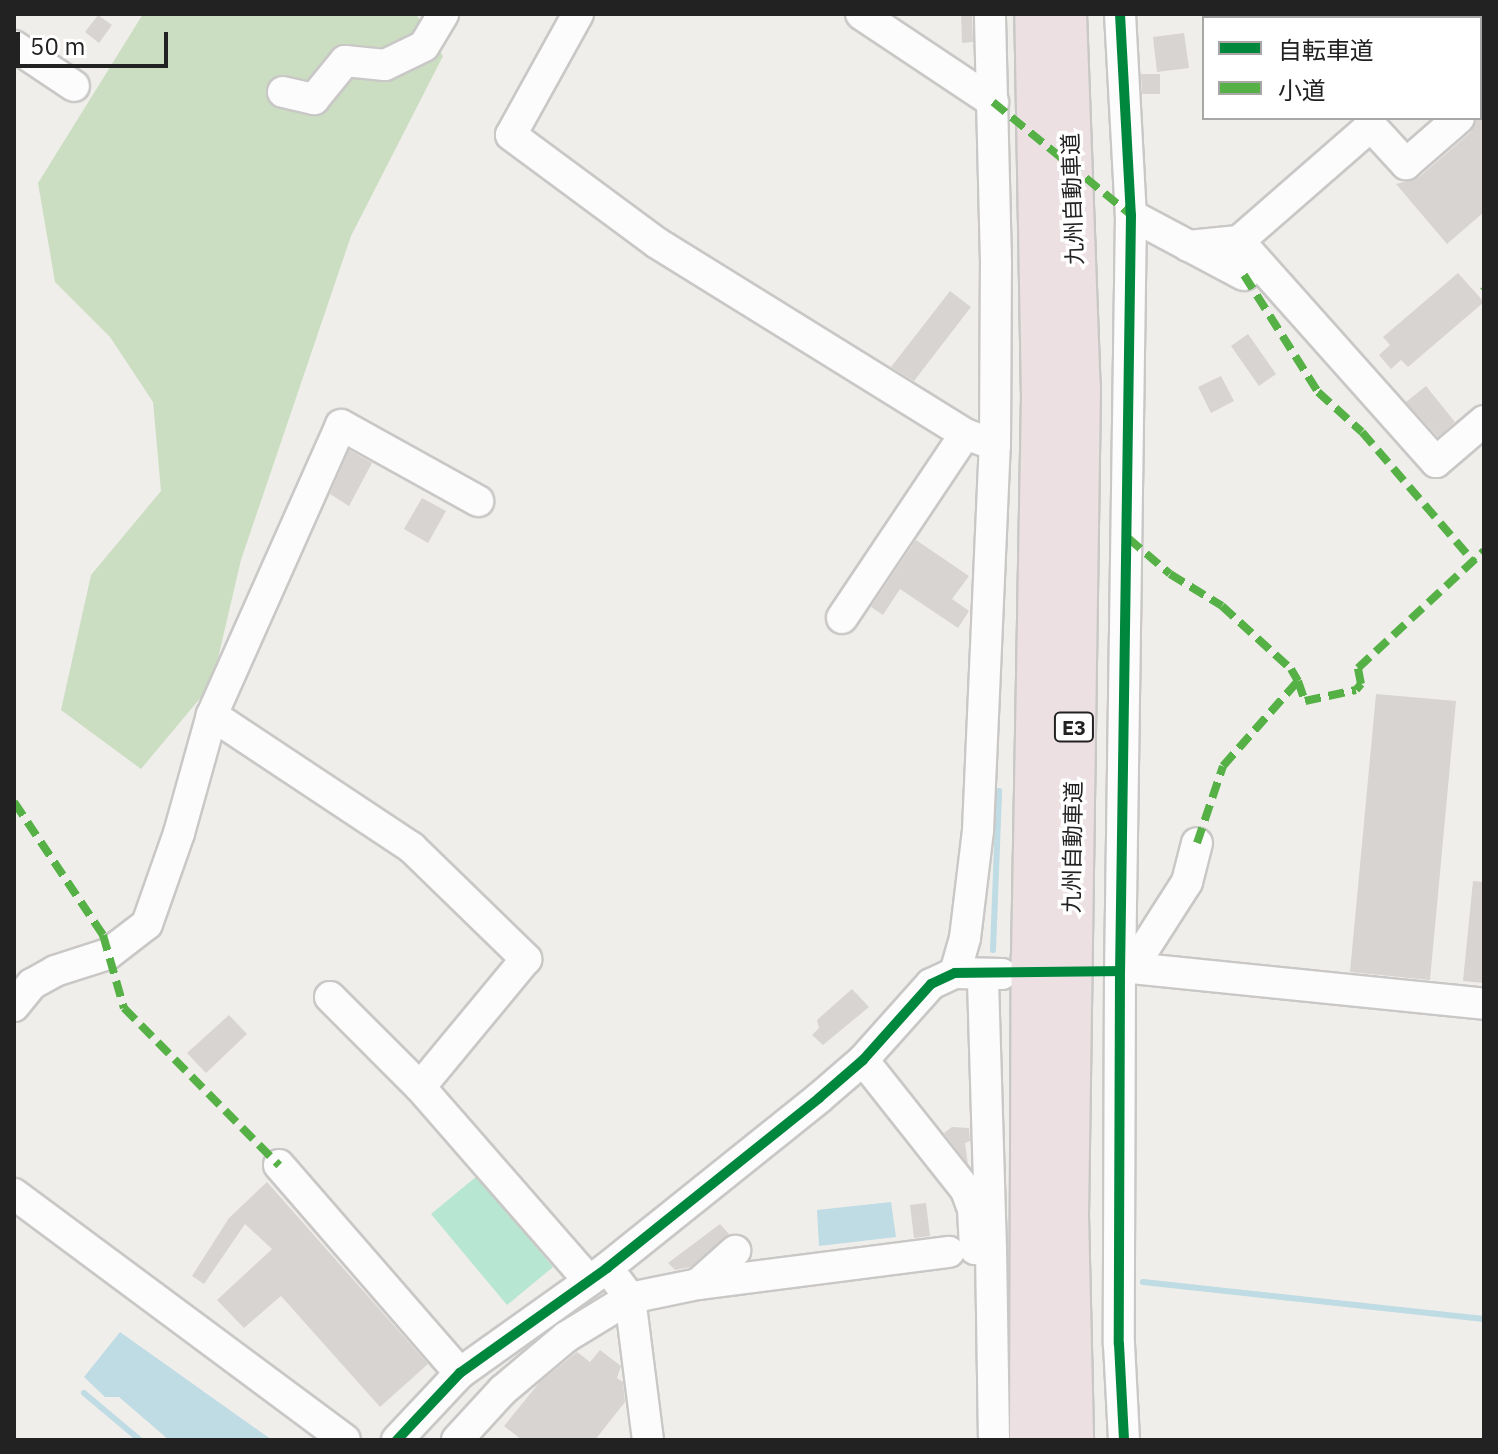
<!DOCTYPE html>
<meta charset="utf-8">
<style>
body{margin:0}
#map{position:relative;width:1498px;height:1454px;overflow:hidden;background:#f0eeeb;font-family:"IBM Plex Sans","Noto Sans JP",sans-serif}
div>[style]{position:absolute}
.forest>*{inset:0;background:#cbdec1}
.pitch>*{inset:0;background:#b7e6d2}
.water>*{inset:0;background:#bfdbe3}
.stream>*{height:6px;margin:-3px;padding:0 3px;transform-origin:3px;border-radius:3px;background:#bfdbe3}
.building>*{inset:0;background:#d7d4d2}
.roads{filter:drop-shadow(2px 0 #c9c8c7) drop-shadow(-2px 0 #c9c8c7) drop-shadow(0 2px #c9c8c7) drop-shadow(0 -2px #c9c8c7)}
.minor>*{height:30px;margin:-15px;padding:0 15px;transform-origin:15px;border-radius:15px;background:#fdfcfc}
.highway>*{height:42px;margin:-21px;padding:0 21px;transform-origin:21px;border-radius:21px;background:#ece0e2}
.quiet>*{height:8px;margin-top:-4px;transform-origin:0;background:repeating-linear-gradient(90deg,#55b145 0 16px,transparent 0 24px)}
.cycleway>*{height:10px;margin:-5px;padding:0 5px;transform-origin:5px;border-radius:5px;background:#00873e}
span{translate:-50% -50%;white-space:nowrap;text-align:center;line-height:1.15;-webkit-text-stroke:7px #fff;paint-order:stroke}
.shield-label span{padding:2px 6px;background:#fff;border:2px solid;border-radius:6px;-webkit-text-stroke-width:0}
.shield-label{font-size:20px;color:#222;font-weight:700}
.street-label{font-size:22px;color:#222}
.frame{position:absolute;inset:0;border:16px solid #222;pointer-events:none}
.legend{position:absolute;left:1202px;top:16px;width:280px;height:104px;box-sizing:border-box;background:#fff;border:2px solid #a7a7a7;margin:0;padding:10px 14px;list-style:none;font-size:24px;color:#222}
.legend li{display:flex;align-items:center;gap:16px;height:40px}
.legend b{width:40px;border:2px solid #a7a7a7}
.scale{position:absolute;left:16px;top:32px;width:152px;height:36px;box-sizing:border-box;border:4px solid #222;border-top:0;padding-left:10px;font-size:24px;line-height:28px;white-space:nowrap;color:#222;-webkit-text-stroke:6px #fff;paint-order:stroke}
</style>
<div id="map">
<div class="forest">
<i style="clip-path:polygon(143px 14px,416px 14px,443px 56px,351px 236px,241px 560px,212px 684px,141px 769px,61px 710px,91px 575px,161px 491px,153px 402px,110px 337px,55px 282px,38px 183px)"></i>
</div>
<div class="pitch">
<i style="clip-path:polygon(477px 1176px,553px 1267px,507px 1305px,431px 1214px)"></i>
</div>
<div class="water">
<i style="clip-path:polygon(891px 1202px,896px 1237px,819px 1246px,817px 1210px)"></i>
<i style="clip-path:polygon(120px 1332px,272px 1440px,169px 1440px,119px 1397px,105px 1397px,84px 1377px)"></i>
</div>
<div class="stream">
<i style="left:993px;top:950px;width:159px;rotate:-87.8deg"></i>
<i style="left:1143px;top:1282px;width:343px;rotate:6.2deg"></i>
<i style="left:84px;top:1393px;width:73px;rotate:40deg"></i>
</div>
<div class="building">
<i style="clip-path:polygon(961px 14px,972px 14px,973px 42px,962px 43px)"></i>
<i style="clip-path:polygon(98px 15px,112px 25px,99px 43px,85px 32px)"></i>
<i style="clip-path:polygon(1184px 33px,1189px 68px,1157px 72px,1153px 37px)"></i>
<i style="clip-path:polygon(1141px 74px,1160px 74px,1160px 94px,1142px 94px)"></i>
<i style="clip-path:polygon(1484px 117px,1484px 212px,1447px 244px,1396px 184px,1418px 178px,1471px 132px,1477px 118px)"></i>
<i style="clip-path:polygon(1458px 273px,1484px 302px,1408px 367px,1401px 360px,1391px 369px,1379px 355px,1390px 345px,1383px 337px)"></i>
<i style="clip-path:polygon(950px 291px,971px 307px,914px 381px,891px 367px)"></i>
<i style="clip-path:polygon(1248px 334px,1276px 374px,1259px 386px,1231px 346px)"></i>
<i style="clip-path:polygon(1221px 376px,1234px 401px,1211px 413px,1198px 387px)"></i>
<i style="clip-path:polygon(1426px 386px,1455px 422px,1438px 437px,1406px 402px)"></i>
<i style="clip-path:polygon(349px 450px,372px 463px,349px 506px,330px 494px)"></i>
<i style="clip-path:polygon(422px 498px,446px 511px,428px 543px,404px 529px)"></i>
<i style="clip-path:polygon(916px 540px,969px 576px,952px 599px,969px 611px,958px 628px,900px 589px,883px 615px,871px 607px)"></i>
<i style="clip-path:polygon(1376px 694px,1456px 701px,1430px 980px,1350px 972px)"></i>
<i style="clip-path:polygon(1473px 881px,1484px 882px,1484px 983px,1463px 981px)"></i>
<i style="clip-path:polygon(852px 989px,869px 1007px,823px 1045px,812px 1035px,819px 1028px,817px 1020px)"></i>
<i style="clip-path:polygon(229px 1015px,247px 1034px,206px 1073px,187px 1053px)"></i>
<i style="clip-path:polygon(952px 1127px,969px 1128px,970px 1141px,965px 1143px,968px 1164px,944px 1133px)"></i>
<i style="clip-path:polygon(267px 1182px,428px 1364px,380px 1407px,281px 1296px,244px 1328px,217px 1300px,272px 1249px,245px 1224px,204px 1284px,192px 1276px,229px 1218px)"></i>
<i style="clip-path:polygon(926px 1203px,930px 1236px,914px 1238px,910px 1205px)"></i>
<i style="clip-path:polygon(720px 1224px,729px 1234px,690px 1267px,675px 1270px,668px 1263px)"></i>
<i style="clip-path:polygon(600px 1350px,621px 1366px,617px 1378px,623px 1382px,625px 1402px,595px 1440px,522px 1440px,504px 1426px,539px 1383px,577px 1352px,590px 1362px)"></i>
</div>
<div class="roads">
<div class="minor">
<i style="left:578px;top:14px;width:138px;rotate:119deg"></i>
<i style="left:511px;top:135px;width:182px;rotate:36.5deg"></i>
<i style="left:657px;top:243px;width:362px;rotate:31.8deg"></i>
<i style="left:965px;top:434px;width:32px;rotate:20deg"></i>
<i style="left:861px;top:14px;width:159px;rotate:33.7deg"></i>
<i style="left:1120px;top:14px;width:201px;rotate:86.9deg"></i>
<i style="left:1131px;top:215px;width:756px;rotate:90.83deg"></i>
<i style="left:1120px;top:971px;width:373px;rotate:90.2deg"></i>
<i style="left:1119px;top:1344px;width:96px;rotate:87deg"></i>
<i style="left:14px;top:46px;width:72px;rotate:33.7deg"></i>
<i style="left:283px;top:92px;width:32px;rotate:13deg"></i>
<i style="left:314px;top:99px;width:49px;rotate:-50.8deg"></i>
<i style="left:345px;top:61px;width:40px;rotate:5.7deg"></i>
<i style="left:385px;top:65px;width:43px;rotate:-26deg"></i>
<i style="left:424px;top:46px;width:37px;rotate:-59deg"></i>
<i style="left:1480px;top:100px;width:5px;rotate:-37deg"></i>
<i style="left:1131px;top:215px;width:128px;rotate:28deg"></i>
<i style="left:1239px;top:241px;width:175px;rotate:-41.1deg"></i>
<i style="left:1371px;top:126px;width:52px;rotate:47.4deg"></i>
<i style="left:1406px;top:164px;width:70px;rotate:-41deg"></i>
<i style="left:1188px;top:246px;width:51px;rotate:-5.6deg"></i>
<i style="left:1239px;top:241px;width:296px;rotate:48.3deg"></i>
<i style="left:1436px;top:462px;width:63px;rotate:-40.5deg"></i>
<i style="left:842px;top:618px;width:221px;rotate:-56.2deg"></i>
<i style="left:212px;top:715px;width:239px;rotate:33.6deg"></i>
<i style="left:411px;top:847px;width:161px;rotate:44.2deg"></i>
<i style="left:526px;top:959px;width:166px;rotate:129.6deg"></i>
<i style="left:1121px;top:964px;width:12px;rotate:20deg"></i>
<i style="left:1132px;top:968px;width:354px;rotate:5.8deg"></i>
<i style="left:1132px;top:968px;width:102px;rotate:-57.4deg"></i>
<i style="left:1187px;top:882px;width:40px;rotate:-75.6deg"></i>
<i style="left:955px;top:973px;width:36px;rotate:-74deg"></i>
<i style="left:965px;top:938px;width:109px;rotate:-83.1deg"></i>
<i style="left:978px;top:830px;width:385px;rotate:-87.5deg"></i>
<i style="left:995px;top:445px;width:182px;rotate:-89.7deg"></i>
<i style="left:996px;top:263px;width:249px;rotate:-91.4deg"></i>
<i style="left:330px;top:997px;width:127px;rotate:45deg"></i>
<i style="left:420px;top:1087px;width:257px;rotate:48.9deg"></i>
<i style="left:14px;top:1006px;width:28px;rotate:-51deg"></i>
<i style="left:32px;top:984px;width:26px;rotate:-29deg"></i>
<i style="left:55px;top:971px;width:56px;rotate:-17.8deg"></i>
<i style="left:108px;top:954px;width:49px;rotate:-37.6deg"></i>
<i style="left:147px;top:924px;width:96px;rotate:-70.6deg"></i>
<i style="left:179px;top:833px;width:123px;rotate:-74.4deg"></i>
<i style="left:212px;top:715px;width:317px;rotate:-66deg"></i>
<i style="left:341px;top:425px;width:157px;rotate:29deg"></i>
<i style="left:863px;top:1060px;width:166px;rotate:51.6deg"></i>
<i style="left:966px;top:1190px;width:20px;rotate:70deg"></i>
<i style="left:973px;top:1209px;width:40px;rotate:87.1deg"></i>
<i style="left:975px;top:1249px;width:16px;rotate:4deg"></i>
<i style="left:991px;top:1250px;width:276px;rotate:-91.7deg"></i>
<i style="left:279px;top:1165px;width:276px;rotate:49deg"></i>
<i style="left:14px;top:1194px;width:412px;rotate:36.6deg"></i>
<i style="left:991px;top:1250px;width:190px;rotate:89.1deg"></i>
<i style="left:618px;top:1282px;width:20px;rotate:53deg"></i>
<i style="left:630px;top:1298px;width:69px;rotate:-11.6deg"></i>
<i style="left:698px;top:1284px;width:50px;rotate:-41.7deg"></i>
<i style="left:698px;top:1284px;width:253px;rotate:-7.3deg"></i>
<i style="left:397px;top:1440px;width:92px;rotate:-46.8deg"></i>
<i style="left:460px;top:1373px;width:181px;rotate:-35.5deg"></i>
<i style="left:607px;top:1268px;width:272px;rotate:-38.7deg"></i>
<i style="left:819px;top:1098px;width:58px;rotate:-40.8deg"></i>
<i style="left:863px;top:1060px;width:102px;rotate:-48.2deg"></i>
<i style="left:931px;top:984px;width:26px;rotate:-25deg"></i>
<i style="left:955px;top:973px;width:47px;rotate:1.2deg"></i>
<i style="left:457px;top:1440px;width:68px;rotate:-47.4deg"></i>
<i style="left:503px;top:1390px;width:82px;rotate:-40.1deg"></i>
<i style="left:566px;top:1337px;width:75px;rotate:-31.4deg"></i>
<i style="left:630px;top:1298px;width:143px;rotate:82.8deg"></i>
</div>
<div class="highway">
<i style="left:1065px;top:14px;width:374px;rotate:87.9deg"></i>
<i style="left:1079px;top:388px;width:827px;rotate:90.83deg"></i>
<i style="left:1067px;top:1215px;width:225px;rotate:88.7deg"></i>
<i style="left:1031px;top:1440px;width:483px;rotate:-89.8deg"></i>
<i style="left:1033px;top:957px;width:559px;rotate:-88.98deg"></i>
<i style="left:1043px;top:398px;width:384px;rotate:-91deg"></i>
</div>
</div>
<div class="quiet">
<i style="left:1453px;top:14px;width:6px;rotate:39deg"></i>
<i style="left:1480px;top:37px;width:6px;rotate:45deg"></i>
<i style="left:993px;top:102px;width:178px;rotate:39.3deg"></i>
<i style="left:1244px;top:275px;width:138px;rotate:57.7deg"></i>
<i style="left:1318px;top:392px;width:59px;rotate:42.3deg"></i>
<i style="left:1362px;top:432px;width:172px;rotate:49.3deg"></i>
<i style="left:1483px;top:291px;width:1px;rotate:-45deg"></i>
<i style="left:1128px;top:538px;width:55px;rotate:40.6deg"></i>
<i style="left:1170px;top:574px;width:61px;rotate:31.6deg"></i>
<i style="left:1222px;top:606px;width:93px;rotate:42.4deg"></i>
<i style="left:1291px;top:669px;width:14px;rotate:60deg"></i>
<i style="left:14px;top:802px;width:160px;rotate:56.2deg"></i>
<i style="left:103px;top:935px;width:76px;rotate:74deg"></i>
<i style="left:124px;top:1008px;width:221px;rotate:45.4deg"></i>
<i style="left:1197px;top:843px;width:81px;rotate:-71.3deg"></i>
<i style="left:1223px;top:766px;width:113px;rotate:-48.6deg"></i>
<i style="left:1298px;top:681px;width:21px;rotate:71deg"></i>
<i style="left:1305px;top:701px;width:52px;rotate:-12.2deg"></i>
<i style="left:1356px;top:690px;width:8px;rotate:-50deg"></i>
<i style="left:1361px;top:684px;width:16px;rotate:-101deg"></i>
<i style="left:1358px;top:668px;width:172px;rotate:-42.9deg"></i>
</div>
<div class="cycleway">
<i style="left:1120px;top:14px;width:201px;rotate:86.9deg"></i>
<i style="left:1131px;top:215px;width:756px;rotate:90.83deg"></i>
<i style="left:1120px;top:971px;width:373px;rotate:90.2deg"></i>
<i style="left:1119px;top:1344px;width:96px;rotate:87deg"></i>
<i style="left:397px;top:1440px;width:92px;rotate:-46.8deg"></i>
<i style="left:460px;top:1373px;width:181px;rotate:-35.5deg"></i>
<i style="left:607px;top:1268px;width:272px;rotate:-38.7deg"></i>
<i style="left:819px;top:1098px;width:58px;rotate:-40.8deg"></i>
<i style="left:863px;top:1060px;width:102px;rotate:-48.2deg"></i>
<i style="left:931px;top:984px;width:26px;rotate:-25deg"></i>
<i style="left:955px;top:973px;width:165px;rotate:-0.7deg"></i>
</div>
<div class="shield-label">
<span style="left:1074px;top:727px">E3</span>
</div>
<div class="street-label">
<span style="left:1072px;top:199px;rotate:-92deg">九州自動車道</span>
<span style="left:1072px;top:847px;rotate:-89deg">九州自動車道</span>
</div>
<div class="frame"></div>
<ul class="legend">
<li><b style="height:10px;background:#00873e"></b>自転車道</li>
<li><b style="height:10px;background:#55b145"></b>小道</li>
</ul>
<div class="scale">50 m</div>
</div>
